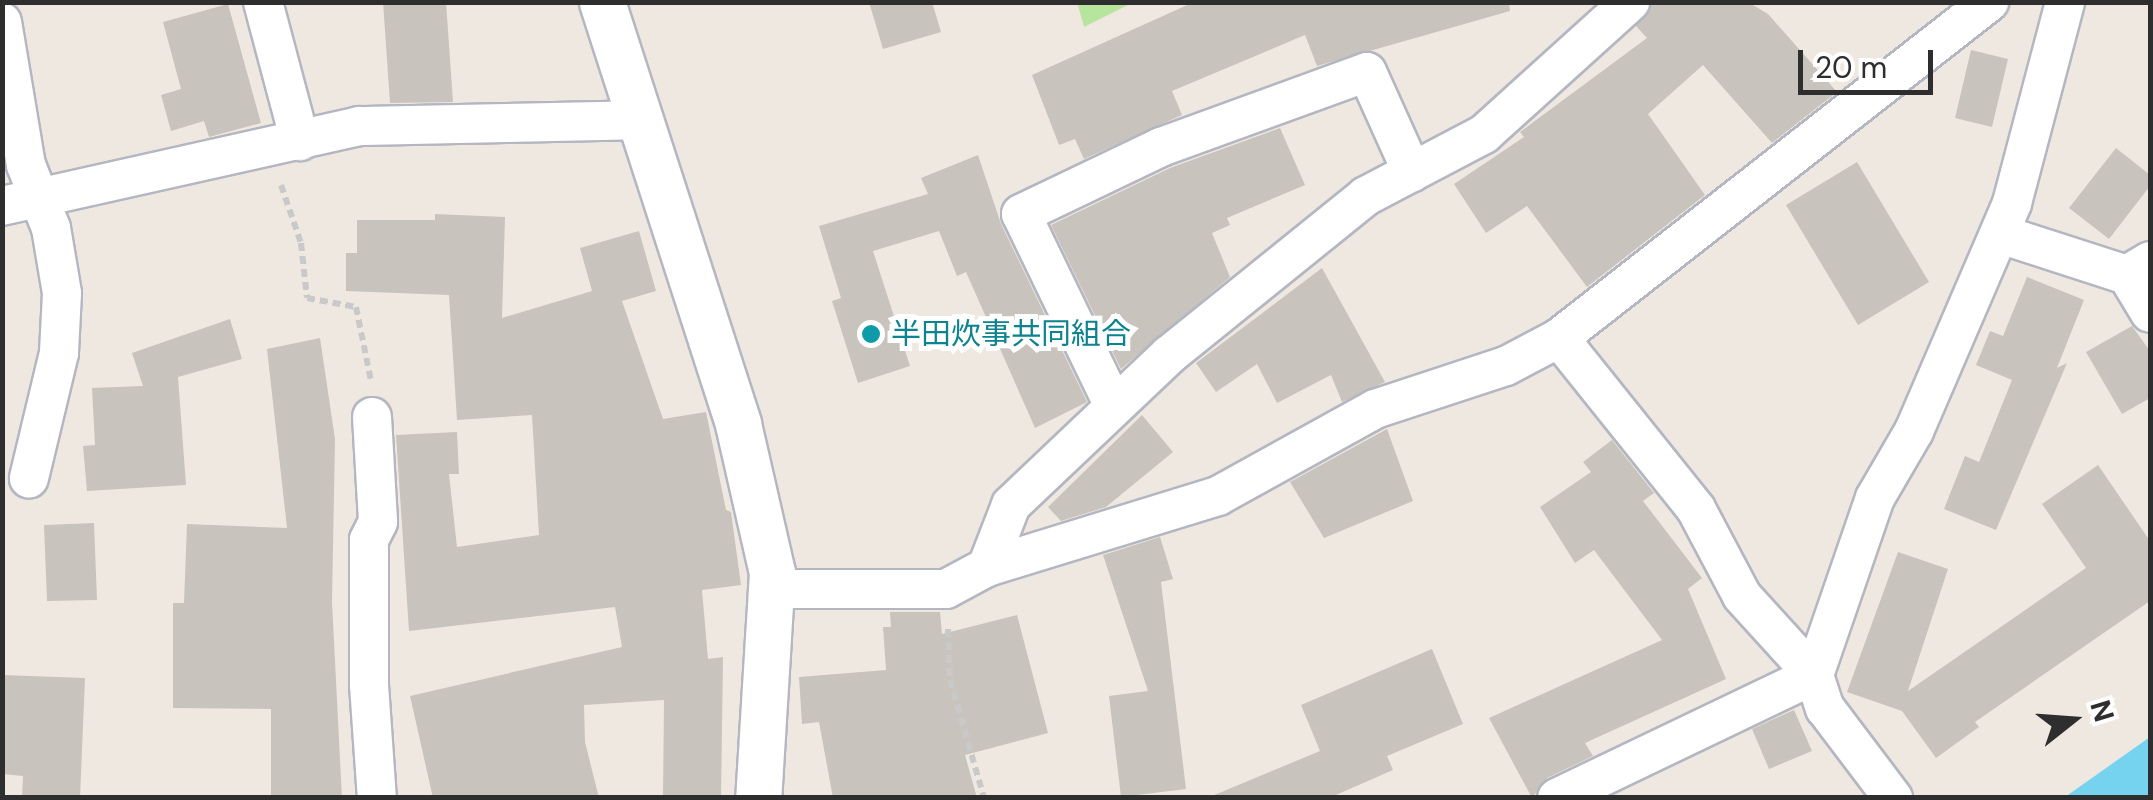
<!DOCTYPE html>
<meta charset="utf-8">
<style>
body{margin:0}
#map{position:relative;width:2153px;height:800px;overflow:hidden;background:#efe8e1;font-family:"DM Sans","Noto Sans JP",sans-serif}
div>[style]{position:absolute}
.green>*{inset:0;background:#b8e59e}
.water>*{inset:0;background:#75d3f0}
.building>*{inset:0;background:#c8c3bc}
.path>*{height:6px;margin-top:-3px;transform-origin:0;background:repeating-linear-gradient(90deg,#c9c9c9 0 8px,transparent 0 13px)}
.roads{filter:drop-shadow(2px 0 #b4b7c1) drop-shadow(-2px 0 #b4b7c1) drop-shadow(0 2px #b4b7c1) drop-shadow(0 -2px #b4b7c1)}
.minor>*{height:38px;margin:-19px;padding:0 19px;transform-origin:19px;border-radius:19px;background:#fff}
.tertiary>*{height:45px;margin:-22.5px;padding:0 22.5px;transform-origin:22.5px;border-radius:22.5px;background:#fff}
.dots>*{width:28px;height:28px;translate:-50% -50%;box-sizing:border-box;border:5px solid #fff;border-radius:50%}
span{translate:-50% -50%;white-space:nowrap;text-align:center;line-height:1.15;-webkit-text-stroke:10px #fff;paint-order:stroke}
.culture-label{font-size:30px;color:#0d838f}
.left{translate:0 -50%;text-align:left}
.frame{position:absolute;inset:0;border:5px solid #2e2e2e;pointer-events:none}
.north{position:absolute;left:2023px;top:670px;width:100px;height:100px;-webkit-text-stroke:8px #fff;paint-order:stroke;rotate:73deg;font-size:28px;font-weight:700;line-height:40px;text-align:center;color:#2e2e2e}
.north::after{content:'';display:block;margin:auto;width:35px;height:45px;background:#2e2e2e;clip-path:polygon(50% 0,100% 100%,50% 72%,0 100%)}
.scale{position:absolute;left:1798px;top:50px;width:135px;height:45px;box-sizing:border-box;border:5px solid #2e2e2e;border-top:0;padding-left:12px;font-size:30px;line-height:35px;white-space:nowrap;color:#2e2e2e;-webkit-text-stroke:8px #fff;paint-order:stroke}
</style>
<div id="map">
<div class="green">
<i style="clip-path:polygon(1077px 2px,1132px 2px,1132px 3px,1084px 27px)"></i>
</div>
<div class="water">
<i style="clip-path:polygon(2150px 737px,2150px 797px,2065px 797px)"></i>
</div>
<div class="building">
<i style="clip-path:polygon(383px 2px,446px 2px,453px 102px,390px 103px)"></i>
<i style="clip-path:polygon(869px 2px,932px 2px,941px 32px,883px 49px)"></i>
<i style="clip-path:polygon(1194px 2px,1509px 2px,1510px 11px,1317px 66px,1305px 35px,1172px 91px,1182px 115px,1084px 159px,1075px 139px,1059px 145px,1032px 75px)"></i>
<i style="clip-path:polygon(1652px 2px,1748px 2px,1768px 14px,1837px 92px,1772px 143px,1703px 65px,1648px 114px,1705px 195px,1587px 287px,1527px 206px,1486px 233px,1454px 184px,1524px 137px,1520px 132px,1647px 38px,1636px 26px)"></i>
<i style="clip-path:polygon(228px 4px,261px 123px,209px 137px,204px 121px,171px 131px,161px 95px,181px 89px,163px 22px)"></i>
<i style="clip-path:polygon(1971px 50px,2008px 59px,1992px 127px,1955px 118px)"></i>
<i style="clip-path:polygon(1280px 128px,1305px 185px,1227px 218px,1230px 225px,1212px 233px,1230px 277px,1121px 369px,1051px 225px,1170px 168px)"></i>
<i style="clip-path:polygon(2116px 148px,2150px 175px,2150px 186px,2109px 239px,2069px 208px)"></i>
<i style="clip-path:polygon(978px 155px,1001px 224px,1087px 402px,1035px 428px,966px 272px,957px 276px,939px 231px,873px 251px,910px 366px,858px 383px,832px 301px,841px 298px,819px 226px,928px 194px,921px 178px)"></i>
<i style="clip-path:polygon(1857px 162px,1929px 282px,1858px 325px,1786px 205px)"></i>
<i style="clip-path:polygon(435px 214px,505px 217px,502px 318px,592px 291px,580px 248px,639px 231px,656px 291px,622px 301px,663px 419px,706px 412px,726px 510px,731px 512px,741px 585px,702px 590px,708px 659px,723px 657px,721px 798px,663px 798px,664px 700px,584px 705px,585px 742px,599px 798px,433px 798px,410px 696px,622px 647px,615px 607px,409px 631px,396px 435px,457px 432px,459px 474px,449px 474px,457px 547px,539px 535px,532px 415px,457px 420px,449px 295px,346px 291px,346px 253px,357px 253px,357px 220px,435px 220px)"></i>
<i style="clip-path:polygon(1322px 268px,1385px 382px,1342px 402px,1331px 375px,1277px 403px,1257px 364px,1216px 392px,1196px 363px)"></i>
<i style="clip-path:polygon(2027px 277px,2084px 300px,2057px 368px,2067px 363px,1996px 530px,1944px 509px,1965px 456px,1979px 462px,2012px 380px,1976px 365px,1990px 331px,2003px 336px)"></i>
<i style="clip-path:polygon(230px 319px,242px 359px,178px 377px,186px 485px,87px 491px,83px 446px,95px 445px,92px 388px,143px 386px,132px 353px)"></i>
<i style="clip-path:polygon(2132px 326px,2150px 351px,2150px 398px,2122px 414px,2086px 352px)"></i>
<i style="clip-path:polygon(320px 338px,335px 439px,332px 602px,342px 798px,271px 798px,271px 709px,173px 708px,173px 603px,184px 603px,187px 524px,287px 528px,267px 349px)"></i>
<i style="clip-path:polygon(1142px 415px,1173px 452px,1106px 507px,1061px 521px,1048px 507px)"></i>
<i style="clip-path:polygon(1387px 429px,1413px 501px,1324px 538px,1290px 482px)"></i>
<i style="clip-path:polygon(1612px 440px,1654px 493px,1643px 501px,1702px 578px,1688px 589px,1726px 679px,1585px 743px,1593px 756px,1547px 778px,1532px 798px,1489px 718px,1662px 640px,1594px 550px,1575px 563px,1540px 507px,1591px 472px,1583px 462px)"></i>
<i style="clip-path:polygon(2098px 465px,2150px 541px,2150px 601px,1975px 722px,1979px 727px,1936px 758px,1902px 711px,1847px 692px,1898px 552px,1948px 569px,1908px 691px,2086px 568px,2042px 504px)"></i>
<i style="clip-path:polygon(94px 523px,97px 600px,47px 601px,44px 525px)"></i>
<i style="clip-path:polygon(1160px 537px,1173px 579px,1161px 582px,1186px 789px,1121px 797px,1109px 696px,1148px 691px,1103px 555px)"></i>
<i style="clip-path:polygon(890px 612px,940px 612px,942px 634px,1017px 615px,1048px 733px,965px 755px,977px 798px,833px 798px,819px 722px,802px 724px,799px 677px,886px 670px,883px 627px,891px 627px)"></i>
<i style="clip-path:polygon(1432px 649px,1463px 724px,1387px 756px,1393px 770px,1329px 798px,1207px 798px,1320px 751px,1301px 705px)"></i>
<i style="clip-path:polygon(2px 675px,85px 678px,80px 798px,22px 797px,23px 776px,2px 774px)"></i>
<i style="clip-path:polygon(1794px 710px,1812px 751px,1769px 769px,1752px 729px)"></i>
</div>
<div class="path">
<i style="left:281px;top:185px;width:61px;rotate:71deg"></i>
<i style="left:301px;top:243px;width:55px;rotate:83.8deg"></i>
<i style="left:307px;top:298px;width:50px;rotate:10.4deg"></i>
<i style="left:356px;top:307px;width:76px;rotate:78.5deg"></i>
<i style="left:948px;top:629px;width:51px;rotate:87.8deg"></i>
<i style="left:950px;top:680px;width:123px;rotate:73.9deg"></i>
</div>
<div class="roads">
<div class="minor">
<i style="left:263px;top:2px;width:144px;rotate:75.1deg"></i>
<i style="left:2px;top:22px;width:145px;rotate:80.5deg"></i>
<i style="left:26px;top:165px;width:68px;rotate:68.4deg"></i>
<i style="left:51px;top:228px;width:66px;rotate:80.4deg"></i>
<i style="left:62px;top:293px;width:60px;rotate:92.9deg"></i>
<i style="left:59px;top:353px;width:129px;rotate:103.5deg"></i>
<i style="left:2px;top:206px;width:366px;rotate:-12.6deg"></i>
<i style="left:359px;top:126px;width:282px;rotate:-1.2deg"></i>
<i style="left:2000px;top:234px;width:133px;rotate:17.9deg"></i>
<i style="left:2150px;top:261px;width:27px;rotate:149deg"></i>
<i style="left:2127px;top:275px;width:44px;rotate:58.8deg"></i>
<i style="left:1559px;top:338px;width:219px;rotate:51.3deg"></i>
<i style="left:1696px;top:509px;width:98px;rotate:62.1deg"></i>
<i style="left:1742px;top:596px;width:107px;rotate:47.7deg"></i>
<i style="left:1814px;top:675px;width:35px;rotate:72deg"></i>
<i style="left:1825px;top:708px;width:113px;rotate:52.9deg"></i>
<i style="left:1113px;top:404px;width:211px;rotate:-115.8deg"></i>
<i style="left:1021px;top:214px;width:155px;rotate:-25.6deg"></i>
<i style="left:1161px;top:147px;width:219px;rotate:-20deg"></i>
<i style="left:1367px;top:72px;width:110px;rotate:65.8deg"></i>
<i style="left:372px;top:417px;width:105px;rotate:86.7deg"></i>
<i style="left:378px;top:522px;width:20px;rotate:117deg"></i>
<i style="left:369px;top:540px;width:145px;rotate:90deg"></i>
<i style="left:369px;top:685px;width:113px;rotate:86deg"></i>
<i style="left:987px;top:567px;width:66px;rotate:-68.8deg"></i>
<i style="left:1011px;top:505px;width:218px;rotate:-43.5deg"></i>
<i style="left:1169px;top:355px;width:253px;rotate:-38.9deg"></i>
<i style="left:1366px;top:196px;width:133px;rotate:-27.7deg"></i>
<i style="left:1484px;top:134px;width:197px;rotate:-42.1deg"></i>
<i style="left:775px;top:589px;width:171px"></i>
<i style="left:946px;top:589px;width:47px;rotate:-28.2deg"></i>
<i style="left:987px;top:567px;width:242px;rotate:-17.1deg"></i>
<i style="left:1218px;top:496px;width:179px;rotate:-29deg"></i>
<i style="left:1375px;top:409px;width:138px;rotate:-18.2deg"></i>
<i style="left:1506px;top:366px;width:60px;rotate:-27.8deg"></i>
<i style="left:1559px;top:338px;width:546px;rotate:-38deg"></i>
<i style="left:1557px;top:798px;width:285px;rotate:-25.6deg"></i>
<i style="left:1814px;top:675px;width:187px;rotate:-71deg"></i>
<i style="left:1875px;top:498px;width:78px;rotate:-59.8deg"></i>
<i style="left:1914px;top:431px;width:248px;rotate:-66.7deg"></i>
<i style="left:2012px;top:203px;width:208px;rotate:-75.2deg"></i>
</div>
<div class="tertiary">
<i style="left:602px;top:2px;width:443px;rotate:72.1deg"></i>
<i style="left:738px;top:424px;width:152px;rotate:77.1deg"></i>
<i style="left:772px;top:572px;width:226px;rotate:93.5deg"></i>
</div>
</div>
<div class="dots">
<i style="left:871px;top:334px;background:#0f9aa8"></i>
</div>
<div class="culture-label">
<span class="left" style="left:891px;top:334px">半田炊事共同組合</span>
</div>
<div class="frame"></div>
<div class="north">N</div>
<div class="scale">20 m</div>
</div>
